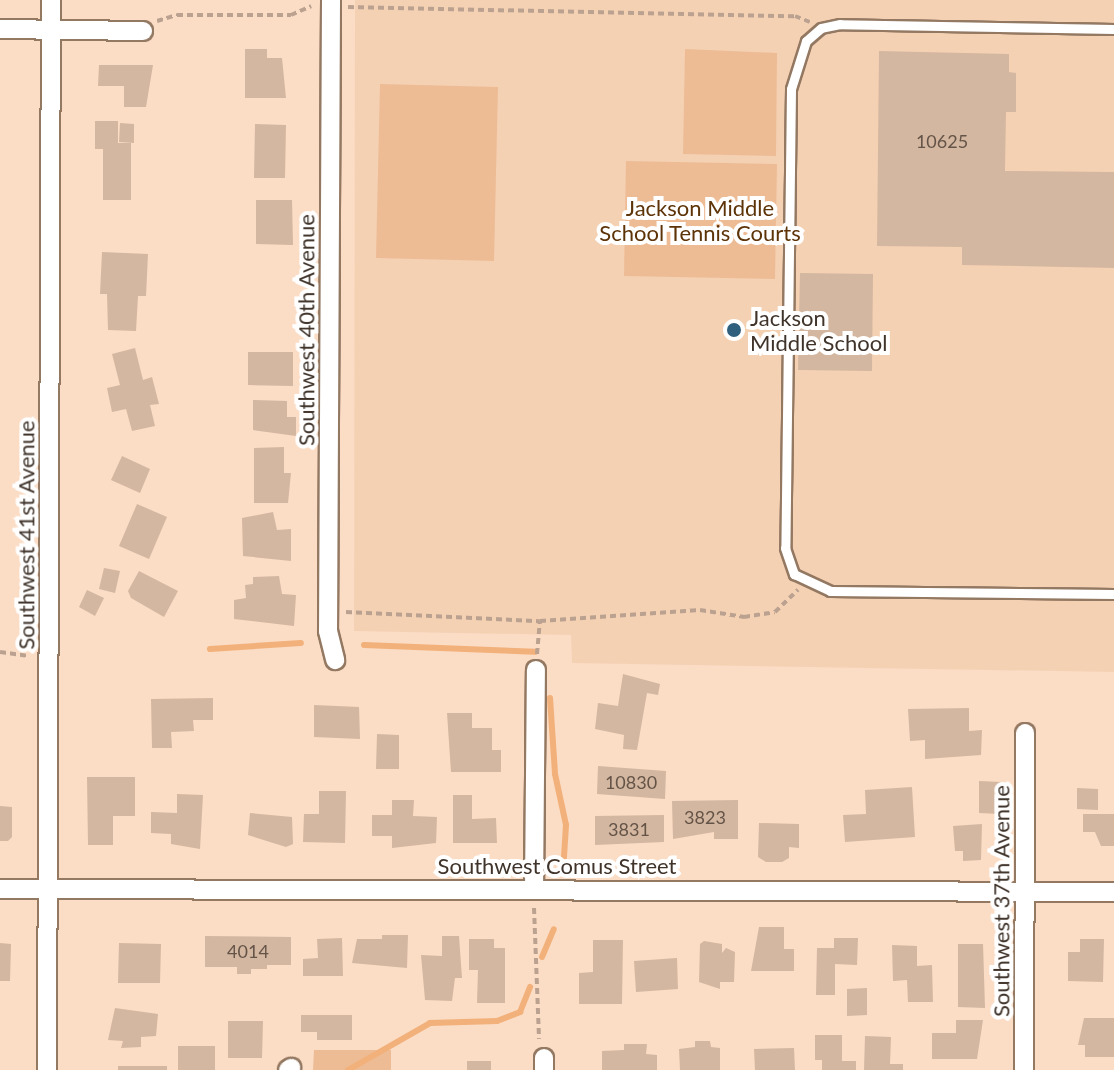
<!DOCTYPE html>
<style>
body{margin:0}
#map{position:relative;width:1114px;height:1070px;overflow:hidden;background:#fbdcc5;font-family:Lato,sans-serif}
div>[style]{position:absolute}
.built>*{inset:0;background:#f5d1b4}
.green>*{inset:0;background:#edbc95}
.stream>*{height:6px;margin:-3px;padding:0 3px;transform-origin:3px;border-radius:3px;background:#f2b17b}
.building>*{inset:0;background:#d4b7a0}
.path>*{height:4px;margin-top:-2px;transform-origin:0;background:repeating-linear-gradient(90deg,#bba290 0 6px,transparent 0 10px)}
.roads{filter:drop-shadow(2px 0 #937862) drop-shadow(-2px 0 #937862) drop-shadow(0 2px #937862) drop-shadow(0 -2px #937862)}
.lane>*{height:9px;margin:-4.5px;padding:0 4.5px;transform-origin:4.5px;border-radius:4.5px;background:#fff}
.street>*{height:18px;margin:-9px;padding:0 9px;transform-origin:9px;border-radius:9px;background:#fff}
.dots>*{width:22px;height:22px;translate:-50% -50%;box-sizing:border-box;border:4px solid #fff;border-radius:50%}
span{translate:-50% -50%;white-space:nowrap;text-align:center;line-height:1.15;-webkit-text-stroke:8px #fff;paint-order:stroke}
.number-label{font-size:18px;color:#645448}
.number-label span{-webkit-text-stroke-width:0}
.park-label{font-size:22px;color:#5d3308}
.poi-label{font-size:22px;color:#3f332a}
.left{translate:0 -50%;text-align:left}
.street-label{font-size:22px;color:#3f332a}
</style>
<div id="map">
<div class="built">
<i style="clip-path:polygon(355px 0,1114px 0,1114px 672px,572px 663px,571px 635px,354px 631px)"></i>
</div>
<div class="green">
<i style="clip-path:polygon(685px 49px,777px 53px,776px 156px,683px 154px)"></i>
<i style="clip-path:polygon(380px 84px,498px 87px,494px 261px,376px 258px)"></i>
<i style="clip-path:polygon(626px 161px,777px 164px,775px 279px,624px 276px)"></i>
<i style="clip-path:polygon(314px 1050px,391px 1050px,391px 1070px,313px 1070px)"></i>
</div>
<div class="stream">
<i style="left:364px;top:645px;width:171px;rotate:2.3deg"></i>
<i style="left:210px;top:649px;width:91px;rotate:-3.8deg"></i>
<i style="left:550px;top:698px;width:76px;rotate:86.2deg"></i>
<i style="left:555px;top:774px;width:52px;rotate:77.8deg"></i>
<i style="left:566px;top:825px;width:48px;rotate:93.6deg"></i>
<i style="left:542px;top:957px;width:30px;rotate:-67deg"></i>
<i style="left:348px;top:1070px;width:95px;rotate:-29.8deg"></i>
<i style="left:430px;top:1023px;width:67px;rotate:-1.7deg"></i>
<i style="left:497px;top:1021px;width:25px;rotate:-21deg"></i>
<i style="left:520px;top:1012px;width:27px;rotate:-68deg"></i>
</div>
<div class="building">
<i style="clip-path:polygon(245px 49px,267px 49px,267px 58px,282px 58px,286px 98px,245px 98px)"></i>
<i style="clip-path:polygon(879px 51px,1009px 54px,1009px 72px,1016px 73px,1016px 112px,1006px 112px,1005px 171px,1114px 172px,1114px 268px,962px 265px,962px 247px,877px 246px)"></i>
<i style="clip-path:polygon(99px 65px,153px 65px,146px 107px,124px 107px,124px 86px,98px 86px)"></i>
<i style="clip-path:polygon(95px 121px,118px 121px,118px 143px,131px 143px,131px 200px,103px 200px,103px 149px,95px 149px)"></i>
<i style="clip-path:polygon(120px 123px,134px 124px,134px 143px,119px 142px)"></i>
<i style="clip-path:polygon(255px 124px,286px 125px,285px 178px,254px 178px)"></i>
<i style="clip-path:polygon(256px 200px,292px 200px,293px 245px,256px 244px)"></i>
<i style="clip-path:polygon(102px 252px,148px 254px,146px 296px,138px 296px,136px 331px,108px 330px,107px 294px,100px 294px)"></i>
<i style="clip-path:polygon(800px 273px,873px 274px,872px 371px,798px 370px)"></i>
<i style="clip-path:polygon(135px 348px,143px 380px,152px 377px,159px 404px,150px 405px,155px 426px,132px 431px,126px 409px,112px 412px,107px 388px,120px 385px,112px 354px)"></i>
<i style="clip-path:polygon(248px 352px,293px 352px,293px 386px,248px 385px)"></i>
<i style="clip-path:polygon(253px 400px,287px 401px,287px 417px,296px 417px,296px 436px,253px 430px)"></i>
<i style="clip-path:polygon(284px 447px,284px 473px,291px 473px,288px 503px,254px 503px,254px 448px)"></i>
<i style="clip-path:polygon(122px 456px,150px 469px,140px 493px,111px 480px)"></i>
<i style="clip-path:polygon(137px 504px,167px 517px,149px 559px,119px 546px)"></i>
<i style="clip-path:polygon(273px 512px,277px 530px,291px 529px,291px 561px,243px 556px,242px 518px)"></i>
<i style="clip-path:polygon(104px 568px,120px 571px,115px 593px,99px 589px)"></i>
<i style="clip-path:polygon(139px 571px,178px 591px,164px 617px,131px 598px,128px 591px)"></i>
<i style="clip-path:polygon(279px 576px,282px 594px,296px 595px,294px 626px,234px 619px,234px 600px,246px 598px,245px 585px,253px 584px,253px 577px)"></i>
<i style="clip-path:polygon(87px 590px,104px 598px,95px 616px,79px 607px)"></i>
<i style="clip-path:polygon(623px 674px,660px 684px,658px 695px,647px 693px,637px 750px,623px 749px,624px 735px,595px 729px,598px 703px,618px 706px)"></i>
<i style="clip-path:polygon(213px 698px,213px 720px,193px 720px,194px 731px,171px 732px,172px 748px,152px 748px,151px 699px)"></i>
<i style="clip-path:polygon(314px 705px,359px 707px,360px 739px,314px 737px)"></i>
<i style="clip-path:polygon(969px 708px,969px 731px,982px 730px,981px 755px,925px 759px,925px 740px,910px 741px,908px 709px)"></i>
<i style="clip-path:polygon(447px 713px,472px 713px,472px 728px,492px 728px,492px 750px,501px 750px,501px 772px,451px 772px)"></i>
<i style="clip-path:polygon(377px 734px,399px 735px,399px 769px,376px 769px)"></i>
<i style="clip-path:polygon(598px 766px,666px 771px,665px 799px,597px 794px)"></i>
<i style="clip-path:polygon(87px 777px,135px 777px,135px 816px,113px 816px,113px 845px,88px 845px)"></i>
<i style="clip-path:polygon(979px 781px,1001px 782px,1000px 814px,979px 813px)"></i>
<i style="clip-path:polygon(912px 787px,915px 837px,845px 842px,843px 815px,866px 814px,865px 790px)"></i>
<i style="clip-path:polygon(1077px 788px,1098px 789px,1098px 810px,1077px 809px)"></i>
<i style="clip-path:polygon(319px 791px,346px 791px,345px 843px,303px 842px,304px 814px,319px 814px)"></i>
<i style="clip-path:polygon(177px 794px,203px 795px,200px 849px,171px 844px,171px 834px,151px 833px,151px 812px,177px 813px)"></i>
<i style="clip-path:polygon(453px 795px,472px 795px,472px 819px,496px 818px,497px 843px,453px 843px)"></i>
<i style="clip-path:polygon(392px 800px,414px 800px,413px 816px,437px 817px,436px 843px,392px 848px,392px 836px,372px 836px,372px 815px,392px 815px)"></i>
<i style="clip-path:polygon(738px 800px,738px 839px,714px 839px,714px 832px,673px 839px,672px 801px)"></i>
<i style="clip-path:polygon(0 806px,12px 807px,12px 837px,8px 841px,0 841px)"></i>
<i style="clip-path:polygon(250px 813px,292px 817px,293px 844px,286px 847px,248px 835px)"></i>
<i style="clip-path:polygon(1083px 814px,1114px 814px,1114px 846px,1101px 846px,1095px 832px,1083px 832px)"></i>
<i style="clip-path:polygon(664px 815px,664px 842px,595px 845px,595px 816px)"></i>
<i style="clip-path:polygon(759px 823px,799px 824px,799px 848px,789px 847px,789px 858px,782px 862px,766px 862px,758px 857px)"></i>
<i style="clip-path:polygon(982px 824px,981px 860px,963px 861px,963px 851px,955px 851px,953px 826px)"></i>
<i style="clip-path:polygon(759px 927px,784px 927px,784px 949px,794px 949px,794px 971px,751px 971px)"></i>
<i style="clip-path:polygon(382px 935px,408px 935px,407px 968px,352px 963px,357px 939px,382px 939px)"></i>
<i style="clip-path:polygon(205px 936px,291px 937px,291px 965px,267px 965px,267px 969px,251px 969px,251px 974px,237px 974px,237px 967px,205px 967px)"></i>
<i style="clip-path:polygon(442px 936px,459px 936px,462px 978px,455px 978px,452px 1001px,425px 1000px,421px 955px,442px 956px)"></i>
<i style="clip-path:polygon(342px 938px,343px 976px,303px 976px,303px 959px,318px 958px,317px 939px)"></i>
<i style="clip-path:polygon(834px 938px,858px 938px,857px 965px,835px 964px,835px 995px,816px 995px,817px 948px,834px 948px)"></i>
<i style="clip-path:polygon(469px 939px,494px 939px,494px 948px,505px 948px,505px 1003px,477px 1003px,478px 970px,469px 970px)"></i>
<i style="clip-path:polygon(1080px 939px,1104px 939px,1103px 982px,1068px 981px,1068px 952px,1080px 952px)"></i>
<i style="clip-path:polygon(593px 940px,623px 940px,622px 1004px,579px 1004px,579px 973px,593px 972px)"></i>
<i style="clip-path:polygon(704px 941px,722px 944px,722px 953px,726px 948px,735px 952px,734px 982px,720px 982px,720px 989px,699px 982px,700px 944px)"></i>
<i style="clip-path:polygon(0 943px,11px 944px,10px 981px,0 981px)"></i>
<i style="clip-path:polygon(119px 943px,161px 944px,160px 983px,118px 983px)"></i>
<i style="clip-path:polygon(958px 944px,983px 944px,985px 1008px,958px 1007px)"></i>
<i style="clip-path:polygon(892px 945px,917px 946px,917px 966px,932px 965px,933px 1002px,908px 1002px,907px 980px,893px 981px)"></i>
<i style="clip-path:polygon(677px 958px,678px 989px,636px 992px,634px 961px)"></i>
<i style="clip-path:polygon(867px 988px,867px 1015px,847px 1016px,847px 989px)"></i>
<i style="clip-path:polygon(115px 1008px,158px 1014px,156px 1036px,141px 1037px,141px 1047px,121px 1048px,123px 1041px,108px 1040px)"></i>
<i style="clip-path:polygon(301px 1015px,352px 1015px,352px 1040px,317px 1040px,317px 1032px,301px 1032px)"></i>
<i style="clip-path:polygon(1084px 1018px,1114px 1018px,1114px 1057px,1085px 1057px,1085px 1045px,1078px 1045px)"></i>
<i style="clip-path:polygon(956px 1020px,983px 1020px,977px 1059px,932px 1059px,932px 1033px,956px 1033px)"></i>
<i style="clip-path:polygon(228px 1021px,263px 1021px,262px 1058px,228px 1058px)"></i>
<i style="clip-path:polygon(815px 1035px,842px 1035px,842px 1061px,856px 1061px,856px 1070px,822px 1070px,822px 1060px,815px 1060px)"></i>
<i style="clip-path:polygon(865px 1036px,891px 1037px,890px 1064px,903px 1064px,903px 1070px,864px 1070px)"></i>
<i style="clip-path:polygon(695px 1041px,710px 1041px,711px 1047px,720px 1048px,720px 1070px,680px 1070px,679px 1049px,695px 1047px)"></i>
<i style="clip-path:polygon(624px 1044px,647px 1044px,646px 1054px,657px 1055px,657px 1070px,602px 1070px,602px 1051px,624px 1050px)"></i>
<i style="clip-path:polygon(178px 1046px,215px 1046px,215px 1070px,178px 1070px)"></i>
<i style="clip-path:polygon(794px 1048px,795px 1070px,755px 1070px,754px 1049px)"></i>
<i style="clip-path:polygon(467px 1061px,491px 1061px,491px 1070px,467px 1070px)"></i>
<i style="clip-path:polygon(118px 1066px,167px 1066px,167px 1070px,118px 1070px)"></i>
</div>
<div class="path">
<i style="left:348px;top:7px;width:447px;rotate:1.2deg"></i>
<i style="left:795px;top:16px;width:16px;rotate:22deg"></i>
<i style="left:157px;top:21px;width:21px;rotate:-17deg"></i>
<i style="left:177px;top:15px;width:114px"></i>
<i style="left:291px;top:15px;width:22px;rotate:-24deg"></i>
<i style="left:346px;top:612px;width:194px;rotate:2.7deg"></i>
<i style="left:540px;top:621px;width:160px;rotate:-3.9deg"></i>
<i style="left:700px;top:610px;width:45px;rotate:9deg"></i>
<i style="left:744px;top:617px;width:31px;rotate:-9deg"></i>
<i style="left:775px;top:612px;width:32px;rotate:-44deg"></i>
<i style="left:0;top:652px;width:29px;rotate:8deg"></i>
<i style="left:537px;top:654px;width:33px;rotate:-85deg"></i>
<i style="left:534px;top:908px;width:131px;rotate:87.8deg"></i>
</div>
<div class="roads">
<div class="lane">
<i style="left:1114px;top:29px;width:274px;rotate:-179deg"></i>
<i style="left:840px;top:24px;width:19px;rotate:168deg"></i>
<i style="left:821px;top:28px;width:20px;rotate:139deg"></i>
<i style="left:806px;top:41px;width:50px;rotate:107.4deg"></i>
<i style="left:791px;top:89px;width:459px;rotate:90.7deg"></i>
<i style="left:785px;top:548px;width:28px;rotate:71deg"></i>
<i style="left:794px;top:574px;width:40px;rotate:25deg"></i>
<i style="left:830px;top:591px;width:284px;rotate:0.6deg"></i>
</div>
<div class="street">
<i style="left:331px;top:0;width:631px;rotate:90.27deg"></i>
<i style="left:328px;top:631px;width:30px;rotate:76deg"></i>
<i style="left:0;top:29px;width:143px;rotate:0.8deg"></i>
<i style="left:0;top:889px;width:1114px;rotate:0.15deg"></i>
<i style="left:534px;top:890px;width:220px;rotate:-89.5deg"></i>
<i style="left:544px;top:1058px;width:12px;rotate:90deg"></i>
<i style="left:47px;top:1070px;width:1070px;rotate:-89.79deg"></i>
<i style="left:288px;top:1070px;width:4px;rotate:-34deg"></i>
<i style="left:1024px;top:1070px;width:337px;rotate:-89.8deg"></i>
</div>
</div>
<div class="dots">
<i style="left:734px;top:330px;background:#305f7e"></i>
</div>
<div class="number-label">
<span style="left:942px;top:141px">10625</span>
<span style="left:631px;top:782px">10830</span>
<span style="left:705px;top:817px">3823</span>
<span style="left:629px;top:829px">3831</span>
<span style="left:248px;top:951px">4014</span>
</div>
<div class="park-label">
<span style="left:700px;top:220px">Jackson Middle<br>School Tennis Courts</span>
</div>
<div class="poi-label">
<span class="left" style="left:750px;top:330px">Jackson<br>Middle School</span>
</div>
<div class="street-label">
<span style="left:306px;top:330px;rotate:-90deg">Southwest 40th Avenue</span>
<span style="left:26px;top:535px;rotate:-90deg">Southwest 41st Avenue</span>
<span style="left:557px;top:866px">Southwest Comus Street</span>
<span style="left:1001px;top:901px;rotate:-90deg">Southwest 37th Avenue</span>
</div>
</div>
